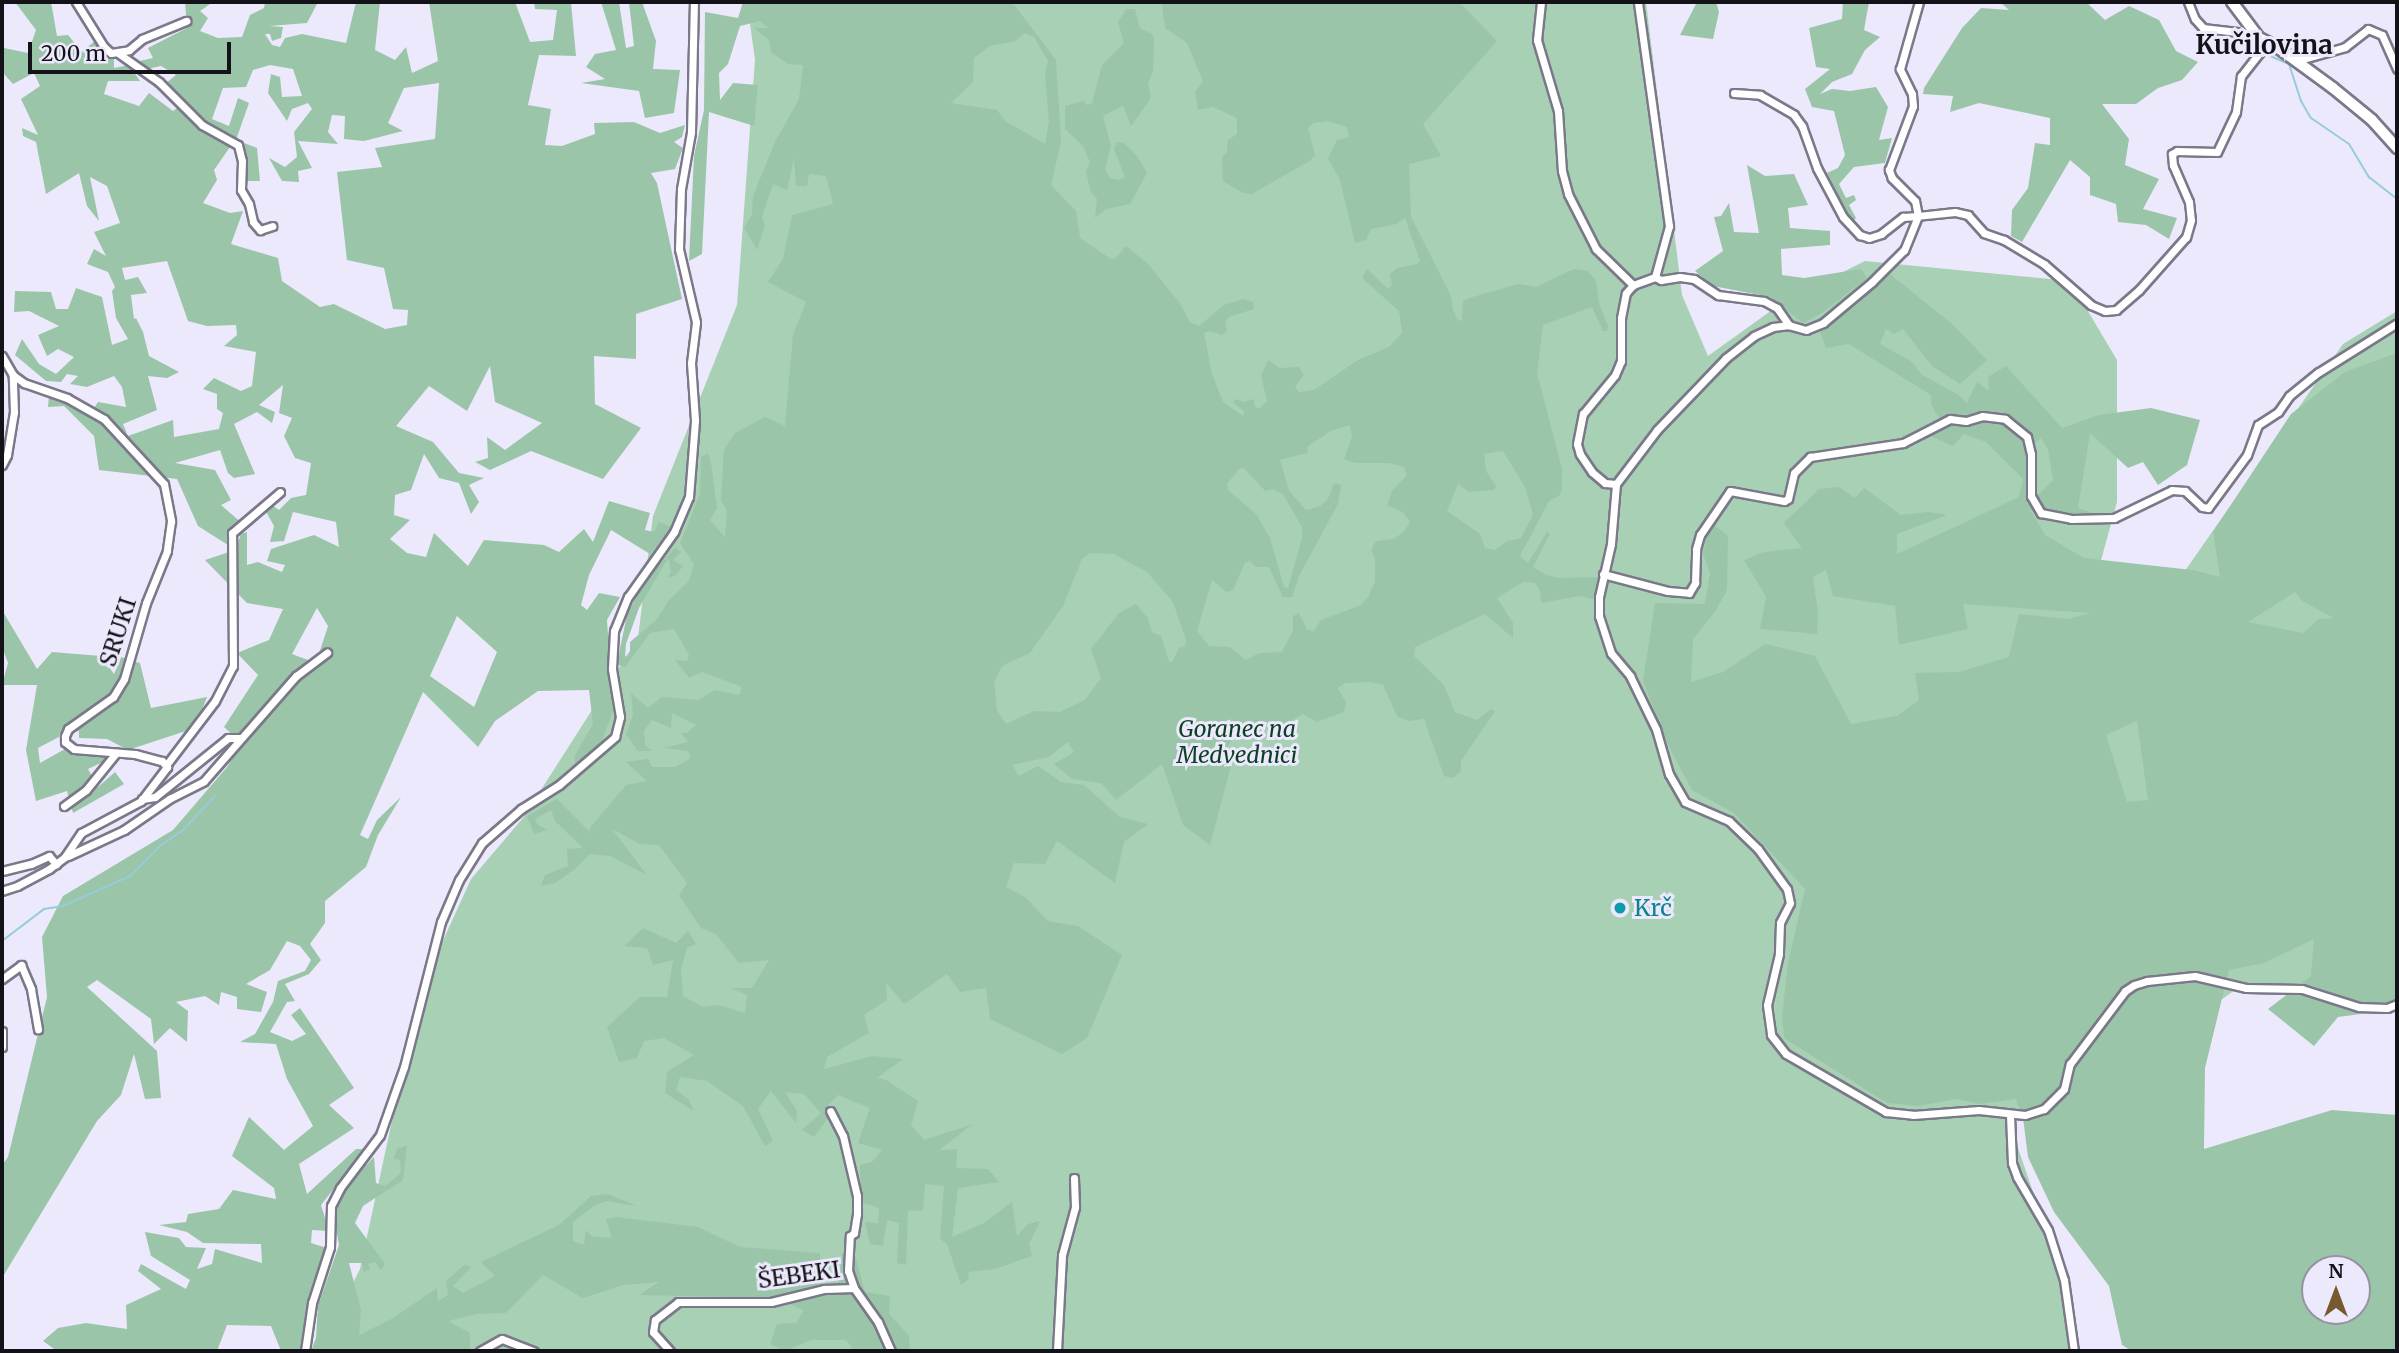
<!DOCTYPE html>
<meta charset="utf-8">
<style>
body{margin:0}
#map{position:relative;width:2399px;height:1353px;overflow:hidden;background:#ece9fc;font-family:Merriweather,serif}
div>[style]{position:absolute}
.green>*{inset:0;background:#a8d0b4}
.forest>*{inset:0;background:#9bc5a8}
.stream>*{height:2px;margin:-1px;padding:0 1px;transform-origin:1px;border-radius:1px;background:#95cddb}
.roads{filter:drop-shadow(2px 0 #7b7889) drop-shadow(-2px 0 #7b7889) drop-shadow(0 2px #7b7889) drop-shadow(0 -2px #7b7889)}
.street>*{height:7px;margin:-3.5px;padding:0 3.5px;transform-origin:3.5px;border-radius:3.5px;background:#fff}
.secondary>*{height:10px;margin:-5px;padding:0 5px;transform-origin:5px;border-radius:5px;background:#fff}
.dots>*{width:19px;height:19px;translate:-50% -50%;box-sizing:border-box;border:4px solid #ece9fc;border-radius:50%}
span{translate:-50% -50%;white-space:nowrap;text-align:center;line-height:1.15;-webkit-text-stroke:6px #ece9fc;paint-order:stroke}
.street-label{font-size:23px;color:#131218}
.park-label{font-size:23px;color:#0c3f23;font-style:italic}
.culture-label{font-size:23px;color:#0d838f}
.left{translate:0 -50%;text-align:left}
.quarter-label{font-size:26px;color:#131218;font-weight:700}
.frame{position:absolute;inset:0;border:4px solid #131218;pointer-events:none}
.north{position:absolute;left:2301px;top:1255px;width:70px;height:70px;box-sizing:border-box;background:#ece9fc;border:2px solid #9593a1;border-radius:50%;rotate:0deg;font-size:19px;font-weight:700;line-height:28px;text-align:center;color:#131218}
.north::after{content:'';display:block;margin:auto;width:24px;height:32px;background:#76592d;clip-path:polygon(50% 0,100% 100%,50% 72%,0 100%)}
.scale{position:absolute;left:28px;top:42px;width:203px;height:32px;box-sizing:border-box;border:4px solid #131218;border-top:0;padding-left:9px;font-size:21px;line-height:24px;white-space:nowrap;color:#131218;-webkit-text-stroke:5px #ece9fc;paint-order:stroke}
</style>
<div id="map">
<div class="green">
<i style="clip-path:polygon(747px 2px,1646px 2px,1682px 295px,1708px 356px,1783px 302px,1865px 261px,2070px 281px,2117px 360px,2117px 502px,2097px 575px,2180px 578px,2343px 344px,2397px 311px,2397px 1006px,2361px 1010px,2292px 984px,2249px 984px,2236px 989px,2197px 1018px,2102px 1114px,2006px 1113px,2068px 1294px,2074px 1351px,318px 1351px,360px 1269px,420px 991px,471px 879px,523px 818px,638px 638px,653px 516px,737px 305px,755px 60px)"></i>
</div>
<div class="forest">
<i style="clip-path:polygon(evenodd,15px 2px,51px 2px,57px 36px,68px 35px,82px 52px,97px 39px,114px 52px,114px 68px,129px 65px,140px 81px,108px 81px,104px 94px,139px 106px,149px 93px,173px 111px,184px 103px,165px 84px,176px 75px,161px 66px,143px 70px,135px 62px,153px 58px,148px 48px,187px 28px,185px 2px,213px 2px,200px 11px,208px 18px,200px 31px,218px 38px,242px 37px,250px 15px,264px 8px,265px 2px,318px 2px,307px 23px,269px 26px,283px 27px,281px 38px,272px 41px,270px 34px,265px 34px,272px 45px,280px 47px,285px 38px,302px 34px,346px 43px,356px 2px,380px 2px,375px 50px,395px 60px,406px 47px,412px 73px,438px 61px,429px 2px,515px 2px,530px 42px,553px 40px,557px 10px,535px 9px,534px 2px,574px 2px,571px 3px,576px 56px,539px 55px,528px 105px,551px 109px,545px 145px,562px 146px,595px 134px,594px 123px,634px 122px,660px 133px,685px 125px,682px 137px,674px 142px,683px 148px,675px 169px,651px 173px,657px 183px,682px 299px,636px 314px,636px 359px,594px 356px,595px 404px,641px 428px,603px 479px,531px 451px,490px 470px,475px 462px,488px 458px,487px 437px,505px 450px,542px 423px,495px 402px,490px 366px,467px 411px,429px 386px,396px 426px,433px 442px,459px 473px,484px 478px,469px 485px,479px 502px,471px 514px,459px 483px,439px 478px,424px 454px,411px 490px,395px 495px,394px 515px,410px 520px,390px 539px,407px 553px,426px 557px,434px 533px,468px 566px,484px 540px,544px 545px,559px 552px,584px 529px,593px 542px,609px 501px,650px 513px,645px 530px,654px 532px,659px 522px,672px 527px,650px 554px,611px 530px,589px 575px,581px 605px,587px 610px,599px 593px,620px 597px,607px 620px,613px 711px,602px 741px,576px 767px,574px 757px,593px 724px,589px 690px,538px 691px,495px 721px,478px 747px,423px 692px,360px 835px,368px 839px,377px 820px,401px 797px,378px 835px,366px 867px,325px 901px,325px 923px,310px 944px,321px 960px,309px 974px,285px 984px,295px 1001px,287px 1002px,270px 1032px,292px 1041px,306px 1034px,291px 1015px,300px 1008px,354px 1088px,329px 1105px,354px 1128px,299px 1164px,307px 1194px,356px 1149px,365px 1149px,321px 1205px,329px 1231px,312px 1230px,311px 1243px,330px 1249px,309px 1304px,303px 1351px,281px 1351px,271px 1326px,227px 1325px,217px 1351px,57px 1351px,43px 1341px,58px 1328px,86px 1323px,127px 1329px,126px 1305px,161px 1289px,138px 1271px,141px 1264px,186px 1289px,190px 1280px,151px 1256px,145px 1232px,179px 1238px,186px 1247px,206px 1248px,197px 1269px,212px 1264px,215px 1249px,262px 1263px,261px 1244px,203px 1243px,187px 1232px,159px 1225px,186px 1222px,188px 1214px,219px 1209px,233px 1190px,276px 1199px,274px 1188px,232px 1156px,249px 1117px,284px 1150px,313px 1126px,287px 1079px,276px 1044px,240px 1042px,255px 1034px,273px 1002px,278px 981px,305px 971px,311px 960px,300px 946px,287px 941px,270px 970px,246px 984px,267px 992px,261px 1012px,237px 1009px,237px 997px,221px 992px,219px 1005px,205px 996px,176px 1002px,188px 1011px,187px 1042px,170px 1028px,154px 1044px,151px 1019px,97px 980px,87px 987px,157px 1051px,161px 1098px,145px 1099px,134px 1054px,121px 1095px,97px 1121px,2px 1278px,2px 1165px,8px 1157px,47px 997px,42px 937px,63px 896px,173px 830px,227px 767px,242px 743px,224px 727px,258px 675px,237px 653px,269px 640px,283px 609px,247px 603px,205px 560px,235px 550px,241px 534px,247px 532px,247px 565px,258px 562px,282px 572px,285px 565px,267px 561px,271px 549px,314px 535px,339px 547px,336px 522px,293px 512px,284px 541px,270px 542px,274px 526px,264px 508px,269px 503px,279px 510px,291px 498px,306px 495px,311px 463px,295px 458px,284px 436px,292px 418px,279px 413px,283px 385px,259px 405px,275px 412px,272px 423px,257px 412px,234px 424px,255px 474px,234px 478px,228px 473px,220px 450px,175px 463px,215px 470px,231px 500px,221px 505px,244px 525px,228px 545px,198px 526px,177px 479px,99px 470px,94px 436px,64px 406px,48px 407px,49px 395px,94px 408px,98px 402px,126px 407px,122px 387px,114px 376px,87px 387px,70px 384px,78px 376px,67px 374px,61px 382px,46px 381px,15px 355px,22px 339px,39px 364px,56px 374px,74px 357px,58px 349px,47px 356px,38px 335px,59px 326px,29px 311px,14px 312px,15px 291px,51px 292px,56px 309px,68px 309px,76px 288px,102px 297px,112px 345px,128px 339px,116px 318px,112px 291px,115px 287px,108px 272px,87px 264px,94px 249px,106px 256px,94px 232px,120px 223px,107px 186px,90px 177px,99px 221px,87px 206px,79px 173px,46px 194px,36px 142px,23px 136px,22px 128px,38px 135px,21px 99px,40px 86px,34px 73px,13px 84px,4px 74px,2px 77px,2px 28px,4px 48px,28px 53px,36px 30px,15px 2px,270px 65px,293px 69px,302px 96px,282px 97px,280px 77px,271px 74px,268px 93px,287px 121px,292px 109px,308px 103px,312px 109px,294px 132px,297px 157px,285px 167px,269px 158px,282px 181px,299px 182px,298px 171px,312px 168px,298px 141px,338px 144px,328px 132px,332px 115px,345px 116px,344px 139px,364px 141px,403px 131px,388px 123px,404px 88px,439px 83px,435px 139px,375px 148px,382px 167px,337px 172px,347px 260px,384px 268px,393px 309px,408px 310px,407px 325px,385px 329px,334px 304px,320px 307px,282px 281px,278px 258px,231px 244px,243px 211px,230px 213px,203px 203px,217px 180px,214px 170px,230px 147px,238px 150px,241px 181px,260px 181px,257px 148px,236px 140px,249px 103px,238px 98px,229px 126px,212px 119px,223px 88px,246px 87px,253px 70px,270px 65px,15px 2px,167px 261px,188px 321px,207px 326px,236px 325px,237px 335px,224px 346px,256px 352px,252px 386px,241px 391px,214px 378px,203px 389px,217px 394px,217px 409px,223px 413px,219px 429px,174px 437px,173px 420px,128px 436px,123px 424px,157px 410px,148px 376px,167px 378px,179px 372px,149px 356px,143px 332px,136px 318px,134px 319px,131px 295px,147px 293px,138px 277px,125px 280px,122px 268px,167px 261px,15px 2px,317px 608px,328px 626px,316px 663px,292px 654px,317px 608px,15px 2px,457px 616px,497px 652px,474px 707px,430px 676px,457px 616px)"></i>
<i style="clip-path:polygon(601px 2px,619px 2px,626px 48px,634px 46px,629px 2px,642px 2px,656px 41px,653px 69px,680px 70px,674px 113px,645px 118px,639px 91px,581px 83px,605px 79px,586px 67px,595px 54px,616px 50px)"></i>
<i style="clip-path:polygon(evenodd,743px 2px,1012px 2px,1056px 60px,1061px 142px,1051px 185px,1076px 211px,1080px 238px,1111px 259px,1116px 258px,1126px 246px,1148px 264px,1179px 302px,1190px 322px,1199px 326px,1224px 305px,1243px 299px,1253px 302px,1254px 309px,1229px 317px,1225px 322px,1227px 331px,1222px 335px,1210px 331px,1204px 333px,1212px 374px,1223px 402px,1243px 416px,1244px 411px,1233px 402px,1236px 399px,1244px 402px,1254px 399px,1255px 407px,1260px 408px,1267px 401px,1261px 376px,1268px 360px,1280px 368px,1299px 367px,1304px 375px,1295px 387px,1299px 392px,1314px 390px,1358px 360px,1389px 347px,1402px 333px,1399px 311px,1362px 278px,1367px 269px,1388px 289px,1392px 285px,1390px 274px,1397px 268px,1417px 264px,1420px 261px,1405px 218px,1396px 224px,1371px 229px,1366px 240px,1355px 243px,1340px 180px,1328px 158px,1337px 140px,1349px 137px,1347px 127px,1328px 121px,1314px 123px,1308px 128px,1315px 155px,1311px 160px,1252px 194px,1243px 193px,1223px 181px,1222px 158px,1227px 152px,1228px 140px,1237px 134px,1237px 118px,1213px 107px,1198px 110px,1195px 92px,1203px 81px,1187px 43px,1165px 28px,1162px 4px,1459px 2px,1497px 41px,1423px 124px,1441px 156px,1409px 164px,1411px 217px,1451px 296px,1453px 310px,1458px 321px,1462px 320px,1463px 301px,1469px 298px,1518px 284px,1536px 287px,1574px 269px,1588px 271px,1596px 281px,1599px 303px,1608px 326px,1607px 331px,1603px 331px,1592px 307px,1543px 325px,1537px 373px,1562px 469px,1562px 490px,1559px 496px,1549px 501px,1520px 556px,1528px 563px,1547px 532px,1550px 534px,1533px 567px,1546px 575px,1560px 578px,1600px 577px,1597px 600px,1580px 596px,1541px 603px,1540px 590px,1535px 583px,1523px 582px,1497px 598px,1513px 623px,1513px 638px,1485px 614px,1415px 647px,1414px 656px,1444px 685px,1455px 712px,1477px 720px,1491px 709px,1495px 711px,1461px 761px,1461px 771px,1453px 778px,1444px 776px,1424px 719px,1409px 721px,1397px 716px,1383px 685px,1371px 682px,1345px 683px,1338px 688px,1346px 703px,1344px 712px,1317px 722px,1303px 714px,1281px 727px,1255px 731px,1242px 722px,1221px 758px,1232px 762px,1210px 845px,1183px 825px,1162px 764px,1116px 800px,1101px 783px,1072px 779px,1054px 764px,1074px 752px,1068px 742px,1049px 757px,1012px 765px,1019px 776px,1038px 766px,1061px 782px,1084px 785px,1120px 817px,1148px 824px,1124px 842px,1115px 883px,1057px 841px,1045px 864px,1014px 863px,1006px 887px,1025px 897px,1048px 921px,1078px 926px,1122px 955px,1087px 1038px,1062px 1054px,990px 1019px,986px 988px,960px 992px,947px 974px,904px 1004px,886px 983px,887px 1000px,864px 1015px,869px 1033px,827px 1057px,824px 1069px,872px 1056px,903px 1059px,877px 1078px,886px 1080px,918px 1101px,911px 1125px,924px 1140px,973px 1124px,939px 1150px,957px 1149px,956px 1168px,988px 1169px,999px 1182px,958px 1188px,952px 1237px,984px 1223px,1012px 1202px,1017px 1236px,1028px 1224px,1040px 1221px,1029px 1244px,1032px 1256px,995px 1269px,968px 1272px,969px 1279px,961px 1285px,947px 1244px,940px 1239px,944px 1186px,925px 1184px,923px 1210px,908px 1211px,906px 1265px,897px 1263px,899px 1223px,887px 1220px,883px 1246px,870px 1244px,865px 1222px,878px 1223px,879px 1208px,861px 1202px,860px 1165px,872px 1162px,882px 1150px,858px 1143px,870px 1108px,838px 1095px,826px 1107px,828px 1118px,814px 1137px,802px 1130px,821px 1113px,804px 1094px,785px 1092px,797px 1111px,796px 1123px,771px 1091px,758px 1109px,773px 1141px,765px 1146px,743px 1106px,707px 1081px,680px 1077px,676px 1090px,688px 1099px,694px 1111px,665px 1093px,667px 1072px,694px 1055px,664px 1038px,644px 1041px,637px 1058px,619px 1062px,607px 1027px,640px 997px,667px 997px,673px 960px,653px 965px,647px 948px,624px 946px,643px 928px,676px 943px,688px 931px,696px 944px,687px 948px,681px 969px,683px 996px,703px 1007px,719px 1005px,745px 1013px,747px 995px,731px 988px,752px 988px,769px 960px,739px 963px,716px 934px,701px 928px,679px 895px,687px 883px,659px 845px,640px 844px,612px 829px,647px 875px,610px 856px,590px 854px,575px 869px,555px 883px,541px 886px,545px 875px,568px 866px,567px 849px,583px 848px,555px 821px,551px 810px,535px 819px,537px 824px,547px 830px,534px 834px,527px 816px,557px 799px,592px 834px,589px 829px,626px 785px,647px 781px,626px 762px,648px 759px,652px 767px,675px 767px,691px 758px,688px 751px,664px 748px,688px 742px,681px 733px,687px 733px,696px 725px,672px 713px,671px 728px,652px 720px,644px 731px,645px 745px,652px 751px,638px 751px,626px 734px,633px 715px,631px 693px,648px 708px,662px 697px,698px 700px,715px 690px,739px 695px,742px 687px,702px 672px,689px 678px,675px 660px,687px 661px,689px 655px,674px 629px,650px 633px,625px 667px,619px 665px,618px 658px,627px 615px,644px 581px,675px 548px,681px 552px,673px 560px,683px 566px,676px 575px,668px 578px,671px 572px,669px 559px,665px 563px,639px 608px,626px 644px,625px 657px,630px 653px,630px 642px,657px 619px,669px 600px,689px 581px,694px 564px,680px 543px,700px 494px,701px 457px,708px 453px,711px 463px,717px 508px,710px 520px,725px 537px,727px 511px,721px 500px,724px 450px,735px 433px,765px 417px,785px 426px,793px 335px,806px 302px,768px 282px,783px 259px,792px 215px,833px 204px,826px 176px,809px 174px,807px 186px,796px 186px,794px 158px,787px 190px,773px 184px,762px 217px,765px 225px,757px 250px,744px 228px,752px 214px,753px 196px,775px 142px,799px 99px,803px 65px,788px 64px,771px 52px,769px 40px,754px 28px,768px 28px,760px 21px,740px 26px,728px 64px,719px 73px,720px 100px,733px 83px,758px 85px,754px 126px,709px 112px,702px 254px,689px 261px,694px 156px,704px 110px,705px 12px,738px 18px,743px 2px,1025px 33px,1034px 37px,1048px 61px,1045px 74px,1049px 122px,1045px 144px,1005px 121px,997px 110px,951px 103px,973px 82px,974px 58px,990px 46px,1015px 41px,1025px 33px,743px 2px,1350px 425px,1352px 437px,1344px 459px,1355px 463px,1389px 463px,1404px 467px,1407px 475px,1392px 491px,1387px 505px,1404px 513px,1410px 522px,1404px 532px,1393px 539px,1376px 541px,1371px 550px,1375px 558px,1375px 582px,1368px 597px,1361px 605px,1321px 620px,1314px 631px,1307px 630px,1299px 613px,1293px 616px,1293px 631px,1282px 652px,1259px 653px,1246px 660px,1230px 647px,1209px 646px,1197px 631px,1212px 580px,1226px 592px,1233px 590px,1245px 563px,1250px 561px,1256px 567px,1269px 567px,1283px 597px,1292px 597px,1299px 576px,1338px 504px,1341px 485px,1334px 483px,1328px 499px,1320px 506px,1306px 510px,1289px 491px,1280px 460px,1307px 453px,1308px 446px,1331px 431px,1350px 425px,743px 2px,1503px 451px,1525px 487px,1533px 514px,1521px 538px,1507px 541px,1495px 550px,1485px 548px,1480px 534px,1447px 511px,1458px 484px,1469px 492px,1494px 490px,1496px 486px,1486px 471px,1484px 454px,1503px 451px,743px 2px,1240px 468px,1245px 469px,1265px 491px,1273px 489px,1283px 494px,1302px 527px,1302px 538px,1288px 588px,1284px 587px,1270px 538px,1256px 514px,1229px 491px,1227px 484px,1240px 468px,743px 2px,1090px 553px,1114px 554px,1147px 572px,1173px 602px,1186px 640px,1185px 646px,1179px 648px,1172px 662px,1169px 661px,1161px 636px,1152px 632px,1148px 618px,1136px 604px,1119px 613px,1091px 649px,1101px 678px,1085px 700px,1060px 712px,1034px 711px,1006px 724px,997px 710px,994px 683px,1002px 666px,1030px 653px,1063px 606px,1082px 559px,1090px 553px)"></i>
<i style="clip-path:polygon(1697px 2px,1716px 2px,1719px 12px,1713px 39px,1680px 35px)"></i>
<i style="clip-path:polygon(1843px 2px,1869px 2px,1864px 30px,1880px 37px,1865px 50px,1852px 74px,1832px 82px,1820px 94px,1832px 89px,1850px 91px,1876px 87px,1888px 107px,1879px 140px,1892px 138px,1885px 163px,1854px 167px,1839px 184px,1846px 198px,1854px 195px,1856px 200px,1849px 205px,1856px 218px,1852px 222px,1827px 173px,1838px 168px,1845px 155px,1834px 111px,1812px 107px,1805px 89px,1830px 69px,1816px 67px,1809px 28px,1842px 19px)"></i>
<i style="clip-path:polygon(2000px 2px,2086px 2px,2105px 20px,2129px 6px,2159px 20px,2176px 51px,2198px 62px,2182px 80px,2158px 88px,2136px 104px,2102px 104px,2129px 139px,2125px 165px,2159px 179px,2143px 209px,2177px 218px,2169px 239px,2146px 225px,2118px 222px,2116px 204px,2090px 195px,2090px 177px,2070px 160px,2022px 242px,2011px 236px,2012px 210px,2028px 188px,2035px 143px,2050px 145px,2050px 118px,1979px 103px,1950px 112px,1953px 96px,1923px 94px,1924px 88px,1962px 28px,1981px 8px,2009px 10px)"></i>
<i style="clip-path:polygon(1126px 9px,1135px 9px,1140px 28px,1152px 34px,1154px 39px,1153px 72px,1148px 83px,1151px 98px,1131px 126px,1123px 106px,1103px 116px,1111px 146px,1105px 170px,1110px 178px,1119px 180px,1125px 177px,1114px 149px,1117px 142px,1124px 143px,1137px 156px,1147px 173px,1130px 204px,1106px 209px,1095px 218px,1097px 199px,1090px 190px,1086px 171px,1090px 162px,1083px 146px,1065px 129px,1065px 106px,1083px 101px,1087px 105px,1092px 103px,1102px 65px,1124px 43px,1118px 22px)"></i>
<i style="clip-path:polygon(1747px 165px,1765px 176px,1794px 174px,1808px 205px,1788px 208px,1790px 228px,1830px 231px,1830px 245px,1781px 249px,1782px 275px,1804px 278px,1861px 269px,1867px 278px,1822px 313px,1803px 323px,1770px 297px,1713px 286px,1695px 271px,1723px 251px,1714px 217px,1721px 216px,1729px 203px,1734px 232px,1759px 233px)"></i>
<i style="clip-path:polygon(evenodd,1890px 274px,1951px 323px,1987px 360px,1960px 384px,1932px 366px,1903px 329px,1894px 334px,1886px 329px,1880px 344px,1912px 362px,1922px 375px,1957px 394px,1967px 403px,1977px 382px,1989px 391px,1988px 377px,2006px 366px,2062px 428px,2099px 415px,2151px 408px,2200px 420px,2187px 465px,2158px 485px,2143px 462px,2128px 468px,2090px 433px,2078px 508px,2111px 520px,2045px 512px,2038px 495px,2053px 480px,2048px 450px,2041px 438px,2029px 449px,2034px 481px,2031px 511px,2045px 535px,2084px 558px,2192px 570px,2220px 577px,2213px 532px,2291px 414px,2345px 372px,2397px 353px,2397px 1009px,2338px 1017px,2314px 1046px,2268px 1009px,2311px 976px,2314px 939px,2264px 963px,2229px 970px,2205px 1068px,2204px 1149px,2332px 1110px,2397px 1115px,2397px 1351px,2132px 1351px,2122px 1345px,2109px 1286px,2054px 1212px,2028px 1157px,2023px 1118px,2016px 1099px,1980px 1104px,1956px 1099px,1918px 1106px,1887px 1103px,1784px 1038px,1782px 1017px,1788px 963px,1805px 889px,1734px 813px,1692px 790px,1670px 749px,1643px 681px,1655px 603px,1705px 604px,1710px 573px,1703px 554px,1710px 522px,1728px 536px,1727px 590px,1715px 612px,1693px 639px,1691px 682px,1723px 672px,1765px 644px,1815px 656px,1851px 724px,1897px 716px,1919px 700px,1915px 673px,1959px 672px,2009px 657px,2019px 614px,2068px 619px,2090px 613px,1963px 604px,1968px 629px,1899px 645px,1895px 606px,1833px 596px,1826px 570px,1813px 577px,1818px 614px,1817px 634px,1760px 629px,1766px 597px,1744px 560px,1764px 552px,1802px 548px,1784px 523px,1819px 489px,1839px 487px,1855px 498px,1864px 488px,1901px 515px,1928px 512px,1947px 515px,1897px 534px,1897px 554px,2019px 497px,2023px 479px,1986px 442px,1964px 434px,1953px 446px,1928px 435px,1941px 422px,1931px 404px,1931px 395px,1849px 344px,1826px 348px,1820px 332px,1890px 274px,2295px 592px,2302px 601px,2334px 618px,2319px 619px,2303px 633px,2248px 622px,2295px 592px,1890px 274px,2137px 721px,2148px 800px,2127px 802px,2106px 735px,2137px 721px,1890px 274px,2315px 1269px,2357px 1269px,2357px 1311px,2315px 1311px,2315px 1269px)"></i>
<i style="clip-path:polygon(2px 610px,37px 669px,52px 652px,101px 656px,114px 674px,121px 657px,140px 663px,151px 708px,207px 697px,195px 728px,128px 750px,107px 739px,79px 738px,79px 731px,60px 732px,59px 737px,38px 748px,40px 763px,65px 749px,111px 758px,88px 769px,98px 787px,115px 772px,124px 784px,73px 813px,67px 791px,36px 801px,26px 750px,37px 685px,2px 685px,8px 663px,2px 647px)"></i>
<i style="clip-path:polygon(407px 1145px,403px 1180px,363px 1206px,355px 1223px,385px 1264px,381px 1270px,375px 1262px,368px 1264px,370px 1269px,364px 1272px,362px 1263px,349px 1263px,361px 1310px,359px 1335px,393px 1318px,437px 1288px,438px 1301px,448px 1295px,446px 1281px,464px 1265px,471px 1267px,453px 1286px,463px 1293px,495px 1276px,481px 1262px,559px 1225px,591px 1196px,608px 1194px,637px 1206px,607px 1201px,594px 1206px,573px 1222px,573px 1241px,584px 1245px,586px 1230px,591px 1236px,612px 1238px,606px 1219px,616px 1217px,698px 1227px,740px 1247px,820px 1253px,821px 1282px,805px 1297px,838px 1293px,842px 1253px,855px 1255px,865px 1292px,890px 1296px,889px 1314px,909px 1336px,910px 1351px,854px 1351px,846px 1340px,811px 1340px,785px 1351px,770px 1344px,777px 1324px,796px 1323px,804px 1310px,775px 1298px,639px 1295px,659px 1282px,623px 1285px,583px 1298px,543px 1275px,506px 1313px,477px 1314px,448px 1321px,470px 1333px,470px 1351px,311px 1351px,316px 1338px,318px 1306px,339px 1245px,334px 1216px,341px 1191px,374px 1157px,376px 1183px,385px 1186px,401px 1173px,400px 1160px,394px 1159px,397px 1149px)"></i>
</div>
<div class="stream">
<i style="left:2240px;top:2px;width:44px;rotate:53.4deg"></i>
<i style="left:2270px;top:56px;width:21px;rotate:23deg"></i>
<i style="left:2289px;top:64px;width:39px;rotate:72deg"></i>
<i style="left:2301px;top:101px;width:20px;rotate:60deg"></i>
<i style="left:2311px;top:118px;width:46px;rotate:34.4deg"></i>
<i style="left:2349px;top:144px;width:39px;rotate:59deg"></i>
<i style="left:2369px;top:177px;width:36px;rotate:38deg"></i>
<i style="left:2px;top:941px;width:53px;rotate:-37.3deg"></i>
<i style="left:44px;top:909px;width:19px;rotate:-9deg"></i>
<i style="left:63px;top:906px;width:73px;rotate:-24.1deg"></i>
<i style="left:130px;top:876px;width:44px;rotate:-45deg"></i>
<i style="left:161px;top:845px;width:25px;rotate:-34deg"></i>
<i style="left:182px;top:831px;width:48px;rotate:-46.7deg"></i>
</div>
<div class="roads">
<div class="street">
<i style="left:76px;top:2px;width:53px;rotate:58.1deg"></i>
<i style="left:104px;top:47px;width:9px;rotate:41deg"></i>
<i style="left:111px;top:53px;width:18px;rotate:-9deg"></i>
<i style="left:129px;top:50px;width:17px;rotate:-40deg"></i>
<i style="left:142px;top:39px;width:48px;rotate:-22.2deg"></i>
<i style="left:1541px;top:2px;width:38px;rotate:96deg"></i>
<i style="left:1537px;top:40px;width:74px;rotate:73.5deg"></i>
<i style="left:1558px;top:111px;width:60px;rotate:86.2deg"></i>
<i style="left:1562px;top:171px;width:24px;rotate:75deg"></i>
<i style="left:1568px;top:194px;width:62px;rotate:63deg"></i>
<i style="left:1596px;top:249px;width:52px;rotate:44.2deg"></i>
<i style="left:2188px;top:2px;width:18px;rotate:68deg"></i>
<i style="left:2195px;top:19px;width:12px;rotate:48deg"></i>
<i style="left:2203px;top:28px;width:52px;rotate:6.6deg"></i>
<i style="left:2263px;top:41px;width:11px;rotate:105deg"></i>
<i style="left:2260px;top:52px;width:31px;rotate:128deg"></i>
<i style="left:2241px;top:76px;width:36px;rotate:98deg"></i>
<i style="left:2236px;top:112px;width:44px;rotate:115.4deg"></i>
<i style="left:2217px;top:152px;width:40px;rotate:-178.6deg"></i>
<i style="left:2177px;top:151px;width:6px;rotate:149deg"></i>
<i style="left:2172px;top:154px;width:11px;rotate:85deg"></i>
<i style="left:2173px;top:165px;width:40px;rotate:66.6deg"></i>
<i style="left:2189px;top:202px;width:18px;rotate:84deg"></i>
<i style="left:2191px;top:220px;width:18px;rotate:106deg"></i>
<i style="left:2186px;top:237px;width:71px;rotate:131.6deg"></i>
<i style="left:2139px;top:290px;width:30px;rotate:139deg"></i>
<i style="left:2116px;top:310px;width:11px;rotate:175deg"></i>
<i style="left:2105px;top:311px;width:15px;rotate:-157deg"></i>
<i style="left:2091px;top:305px;width:62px;rotate:-138.9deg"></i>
<i style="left:2044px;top:264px;width:47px;rotate:-149deg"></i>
<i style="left:2004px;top:240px;width:21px;rotate:-161deg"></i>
<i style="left:1984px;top:233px;width:24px;rotate:-132deg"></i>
<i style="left:1968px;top:215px;width:13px;rotate:-167deg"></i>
<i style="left:1955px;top:212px;width:37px;rotate:174deg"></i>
<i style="left:1918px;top:216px;width:37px;rotate:112deg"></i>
<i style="left:1904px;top:250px;width:45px;rotate:135deg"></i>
<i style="left:1872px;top:282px;width:64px;rotate:140.1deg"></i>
<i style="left:1823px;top:323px;width:18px;rotate:158deg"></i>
<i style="left:1806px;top:330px;width:18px;rotate:-164deg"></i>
<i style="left:1789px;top:325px;width:16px;rotate:173deg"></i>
<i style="left:1773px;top:327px;width:21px;rotate:155deg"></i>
<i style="left:1754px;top:336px;width:36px;rotate:142deg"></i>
<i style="left:1726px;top:358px;width:100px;rotate:133.8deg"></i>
<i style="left:1657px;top:430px;width:68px;rotate:127.2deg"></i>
<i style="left:1616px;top:484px;width:60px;rotate:94.8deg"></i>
<i style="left:1611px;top:544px;width:54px;rotate:102.8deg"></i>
<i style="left:1599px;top:597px;width:19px;rotate:90deg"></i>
<i style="left:1599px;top:616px;width:39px;rotate:72deg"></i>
<i style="left:1611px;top:653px;width:30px;rotate:50deg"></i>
<i style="left:1630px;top:676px;width:59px;rotate:63.9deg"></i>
<i style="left:1656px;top:729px;width:47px;rotate:73.9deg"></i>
<i style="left:1669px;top:774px;width:32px;rotate:60deg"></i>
<i style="left:1685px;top:802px;width:48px;rotate:23.4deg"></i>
<i style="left:1729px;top:821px;width:40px;rotate:44deg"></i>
<i style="left:1758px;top:849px;width:49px;rotate:54.1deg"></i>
<i style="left:1787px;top:889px;width:14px;rotate:78deg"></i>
<i style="left:1790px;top:903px;width:22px;rotate:117deg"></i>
<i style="left:1780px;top:923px;width:31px;rotate:92deg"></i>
<i style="left:1779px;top:954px;width:52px;rotate:103.2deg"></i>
<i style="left:1767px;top:1005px;width:30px;rotate:82deg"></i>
<i style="left:1771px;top:1035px;width:24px;rotate:52deg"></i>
<i style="left:1786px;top:1054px;width:116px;rotate:30.1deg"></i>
<i style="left:1886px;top:1112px;width:27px;rotate:6deg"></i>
<i style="left:1913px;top:1115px;width:66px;rotate:-4.3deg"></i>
<i style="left:1979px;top:1110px;width:46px;rotate:6.2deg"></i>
<i style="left:2025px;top:1115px;width:20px;rotate:-18deg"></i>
<i style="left:2044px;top:1109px;width:28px;rotate:-45deg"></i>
<i style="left:2064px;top:1089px;width:26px;rotate:-77deg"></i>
<i style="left:2070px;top:1064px;width:91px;rotate:-53deg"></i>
<i style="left:2125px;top:991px;width:11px;rotate:-34deg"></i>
<i style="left:2134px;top:985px;width:14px;rotate:-17deg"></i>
<i style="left:2147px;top:981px;width:48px;rotate:-5.9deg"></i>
<i style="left:2195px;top:976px;width:52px;rotate:13.2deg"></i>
<i style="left:2246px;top:988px;width:56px;rotate:1deg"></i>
<i style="left:2302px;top:989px;width:60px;rotate:17.5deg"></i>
<i style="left:2359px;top:1007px;width:28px;rotate:2deg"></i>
<i style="left:2387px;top:1008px;width:11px;rotate:-22deg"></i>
<i style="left:118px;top:53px;width:50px;rotate:35.3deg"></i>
<i style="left:159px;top:82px;width:61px;rotate:45deg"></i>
<i style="left:202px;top:125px;width:41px;rotate:29.1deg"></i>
<i style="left:238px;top:145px;width:16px;rotate:76deg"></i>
<i style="left:242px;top:161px;width:29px;rotate:92deg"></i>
<i style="left:241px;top:190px;width:16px;rotate:60deg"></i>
<i style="left:249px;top:204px;width:18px;rotate:77deg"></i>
<i style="left:253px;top:222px;width:11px;rotate:49deg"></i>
<i style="left:260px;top:230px;width:13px;rotate:-18deg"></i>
<i style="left:2296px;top:61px;width:51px;rotate:-15.9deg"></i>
<i style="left:2345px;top:47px;width:29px;rotate:-38deg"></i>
<i style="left:2368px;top:29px;width:15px;rotate:23deg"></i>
<i style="left:2382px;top:35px;width:37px;rotate:66deg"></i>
<i style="left:1734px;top:93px;width:26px;rotate:4deg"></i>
<i style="left:1760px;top:95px;width:39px;rotate:30deg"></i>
<i style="left:1794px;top:115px;width:14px;rotate:54deg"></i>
<i style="left:1802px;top:126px;width:45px;rotate:70.3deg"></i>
<i style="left:1817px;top:168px;width:55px;rotate:62deg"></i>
<i style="left:1843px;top:217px;width:25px;rotate:47deg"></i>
<i style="left:1860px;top:235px;width:9px;rotate:18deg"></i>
<i style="left:1869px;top:238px;width:13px;rotate:-18deg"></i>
<i style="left:1881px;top:234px;width:28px;rotate:-38deg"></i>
<i style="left:1903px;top:217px;width:15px;rotate:-4deg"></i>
<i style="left:1918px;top:216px;width:15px;rotate:-101deg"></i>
<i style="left:1915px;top:201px;width:33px;rotate:-135deg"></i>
<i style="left:1892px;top:178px;width:9px;rotate:-111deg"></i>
<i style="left:1889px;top:170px;width:68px;rotate:-69.4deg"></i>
<i style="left:1913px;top:106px;width:12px;rotate:-95deg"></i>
<i style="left:1912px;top:94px;width:28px;rotate:-116deg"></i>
<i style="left:1900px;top:69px;width:70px;rotate:-74.2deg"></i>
<i style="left:1655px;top:277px;width:7px;rotate:27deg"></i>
<i style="left:1661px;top:280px;width:19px;rotate:-9deg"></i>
<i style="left:1680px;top:277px;width:14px;rotate:8deg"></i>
<i style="left:1694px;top:279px;width:29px;rotate:34deg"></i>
<i style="left:1718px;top:295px;width:46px;rotate:7.4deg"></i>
<i style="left:1764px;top:301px;width:15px;rotate:28deg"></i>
<i style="left:1777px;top:308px;width:21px;rotate:55deg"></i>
<i style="left:2px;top:356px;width:22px;rotate:60deg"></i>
<i style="left:13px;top:375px;width:14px;rotate:36deg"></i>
<i style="left:24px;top:383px;width:46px;rotate:19.2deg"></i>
<i style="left:67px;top:398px;width:43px;rotate:29.6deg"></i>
<i style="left:104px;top:419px;width:88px;rotate:47.3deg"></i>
<i style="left:164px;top:484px;width:38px;rotate:79deg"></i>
<i style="left:171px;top:521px;width:30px;rotate:98deg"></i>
<i style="left:167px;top:551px;width:56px;rotate:112deg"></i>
<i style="left:146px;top:603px;width:79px;rotate:106.1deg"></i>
<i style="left:124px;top:679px;width:21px;rotate:121deg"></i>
<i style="left:113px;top:697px;width:55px;rotate:144.6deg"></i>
<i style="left:68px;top:729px;width:8px;rotate:113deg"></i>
<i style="left:65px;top:736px;width:6px;rotate:90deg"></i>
<i style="left:65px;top:742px;width:11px;rotate:38deg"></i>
<i style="left:74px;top:749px;width:61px;rotate:4.7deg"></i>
<i style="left:135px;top:754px;width:28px;rotate:15deg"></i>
<i style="left:162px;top:761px;width:8px;rotate:50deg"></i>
<i style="left:167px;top:767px;width:43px;rotate:127.4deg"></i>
<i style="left:141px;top:801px;width:68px;rotate:151.9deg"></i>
<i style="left:81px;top:833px;width:29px;rotate:124deg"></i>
<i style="left:65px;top:857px;width:20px;rotate:143deg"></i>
<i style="left:49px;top:869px;width:36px;rotate:152deg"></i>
<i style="left:17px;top:886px;width:16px;rotate:162deg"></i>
<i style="left:2px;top:465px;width:11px;rotate:-63deg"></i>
<i style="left:7px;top:455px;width:44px;rotate:-80.8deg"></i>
<i style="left:14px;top:412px;width:37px;rotate:-92deg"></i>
<i style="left:1616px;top:484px;width:11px;rotate:-175deg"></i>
<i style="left:1605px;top:483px;width:17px;rotate:-140deg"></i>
<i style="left:1592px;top:472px;width:22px;rotate:-124deg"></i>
<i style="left:1580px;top:454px;width:10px;rotate:-107deg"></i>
<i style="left:1577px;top:444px;width:31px;rotate:-79deg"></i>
<i style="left:1583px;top:414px;width:50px;rotate:-50.6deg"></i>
<i style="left:1615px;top:375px;width:15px;rotate:-67deg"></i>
<i style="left:1621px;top:361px;width:43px;rotate:-90deg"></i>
<i style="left:1621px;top:318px;width:25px;rotate:-79deg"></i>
<i style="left:1626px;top:293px;width:11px;rotate:-49deg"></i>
<i style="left:1633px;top:285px;width:23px;rotate:-20deg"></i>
<i style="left:1655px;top:277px;width:53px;rotate:-74.6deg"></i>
<i style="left:1669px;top:226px;width:226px;rotate:-97.9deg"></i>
<i style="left:1603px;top:574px;width:67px;rotate:14.7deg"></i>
<i style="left:1668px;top:591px;width:21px;rotate:5deg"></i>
<i style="left:1689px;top:593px;width:12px;rotate:-59deg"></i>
<i style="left:1695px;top:583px;width:34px;rotate:-88deg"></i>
<i style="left:1696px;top:549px;width:15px;rotate:-74deg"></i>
<i style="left:1700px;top:535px;width:53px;rotate:-55.7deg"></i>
<i style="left:1730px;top:491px;width:55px;rotate:10.5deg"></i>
<i style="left:1784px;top:501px;width:4px;rotate:-27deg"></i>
<i style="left:1788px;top:499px;width:27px;rotate:-77deg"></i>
<i style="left:1794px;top:473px;width:23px;rotate:-45deg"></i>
<i style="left:1810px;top:457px;width:94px;rotate:-8.6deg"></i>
<i style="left:1903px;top:443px;width:53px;rotate:-27.1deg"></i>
<i style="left:1950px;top:419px;width:16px;rotate:7deg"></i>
<i style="left:1966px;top:421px;width:17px;rotate:-17deg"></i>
<i style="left:1982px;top:416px;width:23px;rotate:7deg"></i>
<i style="left:2005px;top:419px;width:28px;rotate:39deg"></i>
<i style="left:2027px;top:437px;width:17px;rotate:77deg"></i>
<i style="left:2031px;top:454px;width:42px;rotate:90deg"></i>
<i style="left:2031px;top:496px;width:20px;rotate:60deg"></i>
<i style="left:2041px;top:513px;width:31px;rotate:11deg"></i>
<i style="left:2071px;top:519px;width:43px;rotate:-1.3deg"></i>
<i style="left:2114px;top:518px;width:64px;rotate:-25.8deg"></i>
<i style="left:2172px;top:490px;width:13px;rotate:4deg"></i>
<i style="left:2185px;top:491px;width:23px;rotate:43deg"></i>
<i style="left:2202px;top:507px;width:6px;rotate:9deg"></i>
<i style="left:2208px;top:508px;width:66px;rotate:-53.7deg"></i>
<i style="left:2247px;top:455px;width:32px;rotate:-70deg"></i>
<i style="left:2258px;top:425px;width:24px;rotate:-33deg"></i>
<i style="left:2278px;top:412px;width:19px;rotate:-55deg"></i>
<i style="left:2289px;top:396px;width:38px;rotate:-39deg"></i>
<i style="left:2319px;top:372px;width:92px;rotate:-32.1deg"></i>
<i style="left:167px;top:764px;width:79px;rotate:-52.7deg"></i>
<i style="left:215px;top:701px;width:39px;rotate:-63deg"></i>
<i style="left:233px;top:666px;width:133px;rotate:-90.4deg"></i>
<i style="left:232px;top:533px;width:63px;rotate:-40.5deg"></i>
<i style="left:142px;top:799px;width:13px;rotate:-9deg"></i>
<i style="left:155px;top:797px;width:94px;rotate:-38.9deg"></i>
<i style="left:228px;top:738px;width:12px"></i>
<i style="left:64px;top:806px;width:27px;rotate:-36deg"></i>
<i style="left:86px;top:790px;width:48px;rotate:-51deg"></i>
<i style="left:68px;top:856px;width:62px;rotate:-24.9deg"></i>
<i style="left:124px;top:830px;width:55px;rotate:-34.6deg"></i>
<i style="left:169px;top:799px;width:39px;rotate:-27deg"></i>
<i style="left:204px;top:781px;width:140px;rotate:-48.8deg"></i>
<i style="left:296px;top:676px;width:39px;rotate:-37deg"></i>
<i style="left:2px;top:871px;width:30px;rotate:-14deg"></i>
<i style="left:31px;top:864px;width:20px;rotate:-24deg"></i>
<i style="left:49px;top:856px;width:11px;rotate:49deg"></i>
<i style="left:2px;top:979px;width:24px;rotate:-36deg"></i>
<i style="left:21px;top:965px;width:26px;rotate:67deg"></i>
<i style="left:31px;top:989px;width:41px;rotate:80.1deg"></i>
<i style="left:2px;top:1031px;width:16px;rotate:90deg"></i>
<i style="left:2010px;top:1115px;width:48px;rotate:87.6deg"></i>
<i style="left:2012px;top:1163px;width:15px;rotate:70deg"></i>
<i style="left:2017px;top:1177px;width:61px;rotate:59.7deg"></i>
<i style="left:2048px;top:1230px;width:52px;rotate:72.3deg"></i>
<i style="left:2064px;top:1280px;width:72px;rotate:82deg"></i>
<i style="left:854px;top:1288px;width:42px;rotate:54.8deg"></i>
<i style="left:878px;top:1322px;width:32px;rotate:66deg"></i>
<i style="left:305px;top:1351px;width:49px;rotate:-81.7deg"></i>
<i style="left:312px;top:1303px;width:59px;rotate:-72.2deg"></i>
<i style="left:330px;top:1247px;width:41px;rotate:-88.6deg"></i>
<i style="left:331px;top:1206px;width:20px;rotate:-63deg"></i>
<i style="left:340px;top:1188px;width:66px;rotate:-53deg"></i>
<i style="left:380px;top:1135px;width:72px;rotate:-70.6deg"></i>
<i style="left:404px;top:1067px;width:150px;rotate:-75.7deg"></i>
<i style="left:441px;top:922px;width:46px;rotate:-66.8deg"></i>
<i style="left:459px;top:880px;width:44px;rotate:-58.1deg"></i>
<i style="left:482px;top:843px;width:52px;rotate:-41.1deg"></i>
<i style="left:521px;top:809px;width:45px;rotate:-32.3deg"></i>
<i style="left:559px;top:785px;width:74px;rotate:-40.6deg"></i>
<i style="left:615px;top:737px;width:21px;rotate:-76deg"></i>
<i style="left:620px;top:717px;width:49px;rotate:-99.5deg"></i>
<i style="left:612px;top:669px;width:38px;rotate:-87deg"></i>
<i style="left:614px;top:631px;width:37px;rotate:-68deg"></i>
<i style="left:628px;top:597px;width:80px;rotate:-54.7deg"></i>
<i style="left:674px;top:532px;width:38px;rotate:-67deg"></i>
<i style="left:689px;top:497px;width:77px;rotate:-85.5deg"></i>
<i style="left:695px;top:420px;width:57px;rotate:-94deg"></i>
<i style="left:691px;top:363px;width:41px;rotate:-83deg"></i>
<i style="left:696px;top:322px;width:75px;rotate:-103.1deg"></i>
<i style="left:679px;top:249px;width:60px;rotate:-88.1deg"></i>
<i style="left:681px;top:189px;width:58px;rotate:-80deg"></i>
<i style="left:691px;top:132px;width:130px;rotate:-88.7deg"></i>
<i style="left:480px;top:1351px;width:25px;rotate:-29deg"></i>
<i style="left:502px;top:1339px;width:34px;rotate:21deg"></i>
<i style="left:670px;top:1351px;width:25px;rotate:-132deg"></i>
<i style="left:653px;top:1332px;width:12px;rotate:-81deg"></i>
<i style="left:655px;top:1320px;width:29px;rotate:-38deg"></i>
<i style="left:678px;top:1302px;width:93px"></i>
<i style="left:771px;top:1302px;width:55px;rotate:-13.8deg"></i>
<i style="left:824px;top:1289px;width:30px;rotate:-2deg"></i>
<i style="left:854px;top:1288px;width:18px;rotate:-109deg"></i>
<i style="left:848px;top:1271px;width:35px;rotate:-87deg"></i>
<i style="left:850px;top:1236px;width:5px;rotate:-37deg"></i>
<i style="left:854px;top:1233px;width:20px;rotate:-81deg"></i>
<i style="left:857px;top:1213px;width:17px;rotate:-90deg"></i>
<i style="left:857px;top:1196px;width:62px;rotate:-103.1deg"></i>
<i style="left:843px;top:1136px;width:28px;rotate:-117deg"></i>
<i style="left:1057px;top:1351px;width:96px;rotate:-87deg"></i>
<i style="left:1062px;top:1255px;width:50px;rotate:-74.8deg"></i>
<i style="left:1075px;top:1207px;width:29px;rotate:-92deg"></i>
</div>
<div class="secondary">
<i style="left:2232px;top:2px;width:45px;rotate:53.1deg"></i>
<i style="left:2259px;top:38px;width:20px;rotate:27deg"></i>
<i style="left:2277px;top:47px;width:69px;rotate:36.2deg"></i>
<i style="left:2333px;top:88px;width:50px;rotate:39.4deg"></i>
<i style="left:2372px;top:120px;width:38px;rotate:48deg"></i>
</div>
</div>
<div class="dots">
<i style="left:1620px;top:908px;background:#0f9aa8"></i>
</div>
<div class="street-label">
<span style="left:118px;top:632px;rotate:-72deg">SRUKI</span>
<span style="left:799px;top:1275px;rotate:-8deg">ŠEBEKI</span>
</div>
<div class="park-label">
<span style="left:1237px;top:742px">Goranec na<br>Medvednici</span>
</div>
<div class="culture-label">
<span class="left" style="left:1634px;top:908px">Krč</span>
</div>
<div class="quarter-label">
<span style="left:2264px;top:45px">Kučilovina</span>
</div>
<div class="frame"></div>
<div class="north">N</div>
<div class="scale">200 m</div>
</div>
